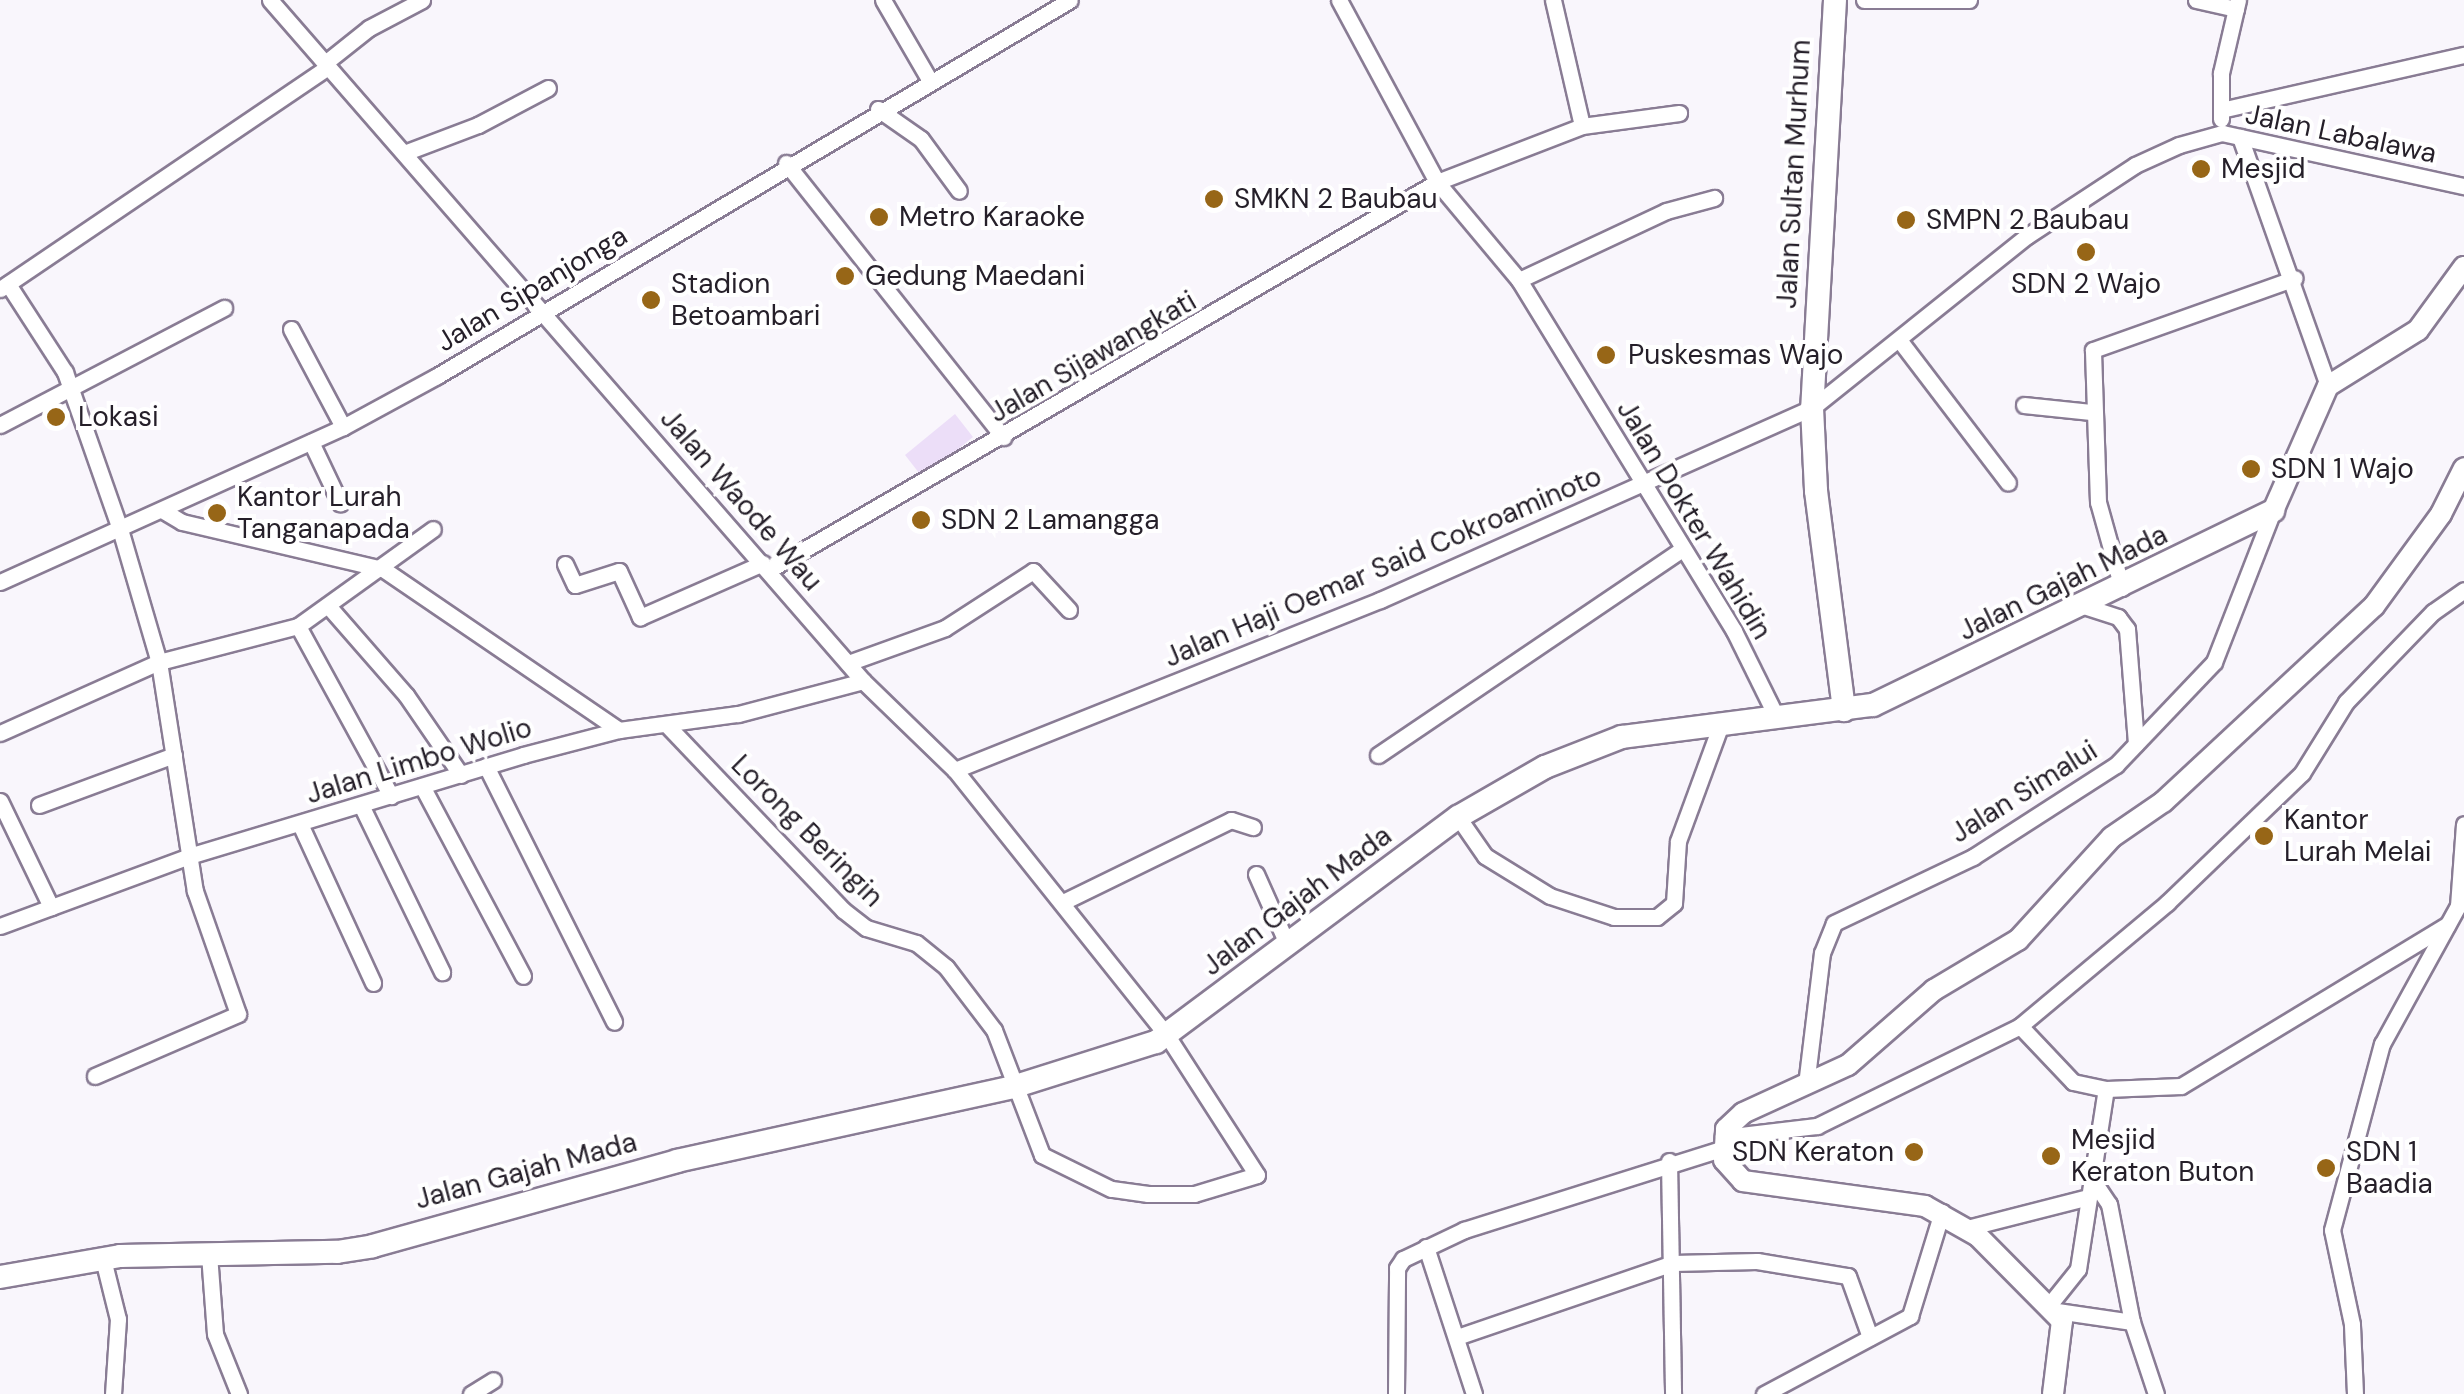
<!DOCTYPE html>
<style>
body{margin:0}
#map{position:relative;width:2464px;height:1394px;overflow:hidden;background:#f9f6fc;font-family:"DM Sans",sans-serif}
div>[style]{position:absolute}
.green>*{inset:0;background:#ecdef8}
.roads{filter:drop-shadow(2px 0 #897c94) drop-shadow(-2px 0 #897c94) drop-shadow(0 2px #897c94) drop-shadow(0 -2px #897c94)}
.minor>*{height:15px;margin:-7.5px;padding:0 7.5px;transform-origin:7.5px;border-radius:7.5px;background:#fff}
.major>*{height:20px;margin:-10px;padding:0 10px;transform-origin:10px;border-radius:10px;background:#fff}
.highway>*{height:22px;margin:-11px;padding:0 11px;transform-origin:11px;border-radius:11px;background:#fff}
.dots>*{width:28px;height:28px;translate:-50% -50%;box-sizing:border-box;border:5px solid #fff;border-radius:50%}
span{translate:-50% -50%;white-space:nowrap;text-align:center;line-height:1.15;-webkit-text-stroke:8px #fff;paint-order:stroke}
.street-label{font-size:28px;color:#251f29}
.poi-label{font-size:28px;color:#251f29}
.left{translate:0 -50%;text-align:left}
.right{translate:-100% -50%;text-align:right}
</style>
<div id="map">
<div class="green">
<i style="clip-path:polygon(955px 414px,973px 437px,923px 478px,905px 455px)"></i>
</div>
<div class="roads">
<div class="minor">
<i style="left:270px;top:0;width:903px;rotate:48.95deg"></i>
<i style="left:863px;top:681px;width:128px;rotate:44.1deg"></i>
<i style="left:955px;top:770px;width:342px;rotate:51.4deg"></i>
<i style="left:1168px;top:1037px;width:164px;rotate:57.2deg"></i>
<i style="left:1257px;top:1175px;width:66px;rotate:163.2deg"></i>
<i style="left:1194px;top:1194px;width:46px;rotate:180deg"></i>
<i style="left:1148px;top:1194px;width:37px;rotate:-172deg"></i>
<i style="left:1111px;top:1189px;width:77px;rotate:-153.8deg"></i>
<i style="left:1042px;top:1155px;width:134px;rotate:-111deg"></i>
<i style="left:994px;top:1030px;width:79px;rotate:-127.3deg"></i>
<i style="left:946px;top:967px;width:38px;rotate:-141deg"></i>
<i style="left:916px;top:943px;width:52px;rotate:-163.3deg"></i>
<i style="left:866px;top:928px;width:29px;rotate:-142deg"></i>
<i style="left:843px;top:910px;width:255px;rotate:-133.6deg"></i>
<i style="left:883px;top:0;width:91px;rotate:59.8deg"></i>
<i style="left:1339px;top:0;width:207px;rotate:61.7deg"></i>
<i style="left:1437px;top:182px;width:128px;rotate:50.1deg"></i>
<i style="left:1519px;top:280px;width:412px;rotate:58.5deg"></i>
<i style="left:1734px;top:631px;width:95px;rotate:63.7deg"></i>
<i style="left:1553px;top:0;width:129px;rotate:77deg"></i>
<i style="left:1864px;top:0;width:105px"></i>
<i style="left:2196px;top:0;width:41px;rotate:12.7deg"></i>
<i style="left:325px;top:63px;width:56px;rotate:-38.5deg"></i>
<i style="left:369px;top:28px;width:60px;rotate:-27.8deg"></i>
<i style="left:878px;top:109px;width:52px;rotate:34.9deg"></i>
<i style="left:921px;top:139px;width:64px;rotate:53.8deg"></i>
<i style="left:2221px;top:110px;width:249px;rotate:-12.8deg"></i>
<i style="left:2221px;top:119px;width:46px;rotate:-90deg"></i>
<i style="left:2221px;top:73px;width:75px;rotate:-76.9deg"></i>
<i style="left:2240px;top:137px;width:264px;rotate:70.5deg"></i>
<i style="left:404px;top:153px;width:79px;rotate:-20.7deg"></i>
<i style="left:478px;top:125px;width:79px;rotate:-27.9deg"></i>
<i style="left:786px;top:163px;width:350px;rotate:51.6deg"></i>
<i style="left:1519px;top:280px;width:162px;rotate:-25.1deg"></i>
<i style="left:1666px;top:211px;width:50px;rotate:-15.2deg"></i>
<i style="left:8px;top:284px;width:105px;rotate:57.1deg"></i>
<i style="left:65px;top:372px;width:166px;rotate:70.7deg"></i>
<i style="left:120px;top:529px;width:139px;rotate:73.7deg"></i>
<i style="left:159px;top:662px;width:232px;rotate:81.1deg"></i>
<i style="left:195px;top:891px;width:130px;rotate:70.7deg"></i>
<i style="left:238px;top:1014px;width:156px;rotate:156.6deg"></i>
<i style="left:0;top:289px;width:396px;rotate:-34.1deg"></i>
<i style="left:291px;top:329px;width:111px;rotate:62deg"></i>
<i style="left:1900px;top:341px;width:178px;rotate:52.7deg"></i>
<i style="left:2024px;top:405px;width:67px;rotate:6deg"></i>
<i style="left:0;top:425px;width:253px;rotate:-27.6deg"></i>
<i style="left:311px;top:442px;width:68px;rotate:64.6deg"></i>
<i style="left:162px;top:510px;width:23px;rotate:31deg"></i>
<i style="left:182px;top:522px;width:206px;rotate:13.2deg"></i>
<i style="left:383px;top:569px;width:286px;rotate:34.3deg"></i>
<i style="left:565px;top:564px;width:23px;rotate:65deg"></i>
<i style="left:575px;top:585px;width:46px;rotate:-17.7deg"></i>
<i style="left:619px;top:571px;width:51px;rotate:65.5deg"></i>
<i style="left:640px;top:617px;width:134px;rotate:-23.7deg"></i>
<i style="left:769px;top:570px;width:773px;rotate:-30.15deg"></i>
<i style="left:1437px;top:182px;width:155px;rotate:-21.1deg"></i>
<i style="left:1582px;top:126px;width:98px;rotate:-7.6deg"></i>
<i style="left:0;top:582px;width:376px;rotate:-24.3deg"></i>
<i style="left:343px;top:427px;width:107px;rotate:-28.5deg"></i>
<i style="left:437px;top:376px;width:736px;rotate:-30.71deg"></i>
<i style="left:2122px;top:588px;width:89px;rotate:-105.6deg"></i>
<i style="left:2098px;top:502px;width:152px;rotate:-91.9deg"></i>
<i style="left:2093px;top:350px;width:214px;rotate:-19.6deg"></i>
<i style="left:2084px;top:606px;width:36px;rotate:18deg"></i>
<i style="left:2118px;top:617px;width:15px;rotate:53deg"></i>
<i style="left:2127px;top:629px;width:115px;rotate:85.5deg"></i>
<i style="left:330px;top:608px;width:116px;rotate:48.9deg"></i>
<i style="left:406px;top:695px;width:97px;rotate:55.5deg"></i>
<i style="left:298px;top:626px;width:194px;rotate:61.3deg"></i>
<i style="left:848px;top:663px;width:103px;rotate:-19.8deg"></i>
<i style="left:945px;top:628px;width:105px;rotate:-32.9deg"></i>
<i style="left:1033px;top:571px;width:53px;rotate:47.3deg"></i>
<i style="left:0;top:733px;width:174px;rotate:-24.1deg"></i>
<i style="left:159px;top:662px;width:144px;rotate:-14.5deg"></i>
<i style="left:298px;top:626px;width:166px;rotate:-35.7deg"></i>
<i style="left:1378px;top:755px;width:366px;rotate:-34.1deg"></i>
<i style="left:486px;top:766px;width:286px;rotate:63.4deg"></i>
<i style="left:955px;top:770px;width:458px;rotate:-21.8deg"></i>
<i style="left:1380px;top:600px;width:473px;rotate:-24deg"></i>
<i style="left:1812px;top:408px;width:275px;rotate:-38.7deg"></i>
<i style="left:2027px;top:236px;width:129px;rotate:-33.3deg"></i>
<i style="left:2135px;top:165px;width:48px;rotate:-24.4deg"></i>
<i style="left:2179px;top:145px;width:45px;rotate:-15.6deg"></i>
<i style="left:2222px;top:133px;width:248px;rotate:12.4deg"></i>
<i style="left:422px;top:786px;width:215px;rotate:62deg"></i>
<i style="left:0;top:801px;width:118px;rotate:64.3deg"></i>
<i style="left:39px;top:805px;width:144px;rotate:-20.3deg"></i>
<i style="left:361px;top:805px;width:186px;rotate:64.1deg"></i>
<i style="left:1458px;top:817px;width:47px;rotate:55.3deg"></i>
<i style="left:1485px;top:856px;width:76px;rotate:31.6deg"></i>
<i style="left:1550px;top:896px;width:67px;rotate:18.2deg"></i>
<i style="left:1614px;top:917px;width:43px"></i>
<i style="left:1657px;top:917px;width:22px;rotate:-39deg"></i>
<i style="left:1674px;top:903px;width:62px;rotate:-86.3deg"></i>
<i style="left:1678px;top:841px;width:125px;rotate:-69.8deg"></i>
<i style="left:300px;top:824px;width:175px;rotate:65.3deg"></i>
<i style="left:1256px;top:874px;width:79px;rotate:66deg"></i>
<i style="left:1063px;top:902px;width:187px;rotate:-26deg"></i>
<i style="left:1231px;top:820px;width:23px;rotate:18deg"></i>
<i style="left:0;top:926px;width:202px;rotate:-20.3deg"></i>
<i style="left:189px;top:856px;width:349px;rotate:-16.8deg"></i>
<i style="left:523px;top:755px;width:99px;rotate:-14.6deg"></i>
<i style="left:619px;top:730px;width:120px;rotate:-7.7deg"></i>
<i style="left:738px;top:714px;width:129px;rotate:-14.8deg"></i>
<i style="left:2020px;top:1026px;width:77px;rotate:46.6deg"></i>
<i style="left:2073px;top:1082px;width:34px;rotate:12deg"></i>
<i style="left:2106px;top:1089px;width:75px;rotate:-2.3deg"></i>
<i style="left:2181px;top:1086px;width:311px;rotate:-31.2deg"></i>
<i style="left:1806px;top:1085px;width:133px;rotate:-83.1deg"></i>
<i style="left:1822px;top:953px;width:32px;rotate:-68deg"></i>
<i style="left:1834px;top:923px;width:154px;rotate:-25.4deg"></i>
<i style="left:1973px;top:857px;width:170px;rotate:-32.8deg"></i>
<i style="left:2116px;top:765px;width:142px;rotate:-46.4deg"></i>
<i style="left:2214px;top:662px;width:162px;rotate:-68.7deg"></i>
<i style="left:1723px;top:1137px;width:95px;rotate:-6.7deg"></i>
<i style="left:1817px;top:1126px;width:226px;rotate:-26.2deg"></i>
<i style="left:2020px;top:1026px;width:192px;rotate:-39.9deg"></i>
<i style="left:2167px;top:903px;width:187px;rotate:-43.9deg"></i>
<i style="left:2302px;top:773px;width:84px;rotate:-58.2deg"></i>
<i style="left:2346px;top:702px;width:125px;rotate:-46deg"></i>
<i style="left:2433px;top:612px;width:38px;rotate:-35deg"></i>
<i style="left:1669px;top:1161px;width:233px;rotate:89deg"></i>
<i style="left:2092px;top:1179px;width:30px;rotate:56deg"></i>
<i style="left:2109px;top:1204px;width:120px;rotate:79deg"></i>
<i style="left:1967px;top:1228px;width:126px;rotate:-14.3deg"></i>
<i style="left:1426px;top:1247px;width:155px;rotate:71.9deg"></i>
<i style="left:209px;top:1254px;width:80px;rotate:85.7deg"></i>
<i style="left:215px;top:1334px;width:65px;rotate:68.2deg"></i>
<i style="left:103px;top:1259px;width:62px;rotate:76deg"></i>
<i style="left:118px;top:1319px;width:75px;rotate:93.8deg"></i>
<i style="left:2050px;top:1304px;width:45px;rotate:-51.3deg"></i>
<i style="left:2078px;top:1269px;width:182px;rotate:-81.2deg"></i>
<i style="left:2057px;top:1311px;width:76px;rotate:8.3deg"></i>
<i style="left:2132px;top:1322px;width:76px;rotate:71.6deg"></i>
<i style="left:1457px;top:1337px;width:228px;rotate:-18.9deg"></i>
<i style="left:1673px;top:1263px;width:84px;rotate:-1.4deg"></i>
<i style="left:1757px;top:1261px;width:92px;rotate:9.4deg"></i>
<i style="left:1848px;top:1276px;width:65px;rotate:70.2deg"></i>
<i style="left:471px;top:1394px;width:26px;rotate:-32deg"></i>
<i style="left:1396px;top:1394px;width:126px;rotate:-89.5deg"></i>
<i style="left:1397px;top:1268px;width:11px;rotate:-56deg"></i>
<i style="left:1403px;top:1259px;width:68px;rotate:-25.4deg"></i>
<i style="left:1464px;top:1230px;width:269px;rotate:-17.5deg"></i>
<i style="left:1764px;top:1394px;width:166px;rotate:-28.1deg"></i>
<i style="left:1910px;top:1316px;width:109px;rotate:-72.9deg"></i>
<i style="left:2355px;top:1394px;width:70px;rotate:-92.5deg"></i>
<i style="left:2352px;top:1324px;width:96px;rotate:-102deg"></i>
<i style="left:2332px;top:1230px;width:193px;rotate:-75deg"></i>
<i style="left:2382px;top:1044px;width:158px;rotate:-61.2deg"></i>
<i style="left:2458px;top:906px;width:82px;rotate:-85.8deg"></i>
</div>
<div class="major">
<i style="left:2273px;top:511px;width:137px;rotate:-66.3deg"></i>
<i style="left:2328px;top:386px;width:106px;rotate:-31.9deg"></i>
<i style="left:2418px;top:330px;width:78px;rotate:-53.9deg"></i>
<i style="left:2053px;top:1394px;width:74px;rotate:-83deg"></i>
<i style="left:2062px;top:1321px;width:120px;rotate:-134.7deg"></i>
<i style="left:1978px;top:1236px;width:61px;rotate:-150.5deg"></i>
<i style="left:1925px;top:1206px;width:184px;rotate:-172.2deg"></i>
<i style="left:1743px;top:1181px;width:28px;rotate:-132deg"></i>
<i style="left:1724px;top:1160px;width:31px;rotate:-86deg"></i>
<i style="left:1726px;top:1129px;width:23px;rotate:-43deg"></i>
<i style="left:1743px;top:1113px;width:115px;rotate:-24.6deg"></i>
<i style="left:1848px;top:1065px;width:114px;rotate:-41.1deg"></i>
<i style="left:1934px;top:990px;width:98px;rotate:-30.8deg"></i>
<i style="left:2018px;top:940px;width:139px;rotate:-47.6deg"></i>
<i style="left:2112px;top:837px;width:62px;rotate:-34.5deg"></i>
<i style="left:2163px;top:802px;width:288px;rotate:-42.9deg"></i>
<i style="left:2374px;top:606px;width:114px;rotate:-53.9deg"></i>
<i style="left:2441px;top:514px;width:51px;rotate:-63.4deg"></i>
</div>
<div class="highway">
<i style="left:1835px;top:0;width:409px;rotate:93.2deg"></i>
<i style="left:1812px;top:408px;width:83px;rotate:87.2deg"></i>
<i style="left:1816px;top:491px;width:221px;rotate:82.7deg"></i>
<i style="left:0;top:1277px;width:122px;rotate:-9.9deg"></i>
<i style="left:120px;top:1256px;width:217px;rotate:-1.1deg"></i>
<i style="left:337px;top:1252px;width:36px;rotate:-9deg"></i>
<i style="left:373px;top:1246px;width:316px;rotate:-15.6deg"></i>
<i style="left:677px;top:1161px;width:344px;rotate:-12.4deg"></i>
<i style="left:1013px;top:1087px;width:150px;rotate:-17.5deg"></i>
<i style="left:1156px;top:1042px;width:377px;rotate:-36.7deg"></i>
<i style="left:1458px;top:817px;width:100px;rotate:-29.9deg"></i>
<i style="left:1545px;top:767px;width:83px;rotate:-21.3deg"></i>
<i style="left:1622px;top:737px;width:253px;rotate:-7.3deg"></i>
<i style="left:1873px;top:705px;width:445px;rotate:-25.9deg"></i>
</div>
</div>
<div class="dots">
<i style="left:2201px;top:169px;background:#976617"></i>
<i style="left:1214px;top:199px;background:#976617"></i>
<i style="left:879px;top:217px;background:#976617"></i>
<i style="left:1906px;top:220px;background:#976617"></i>
<i style="left:2086px;top:252px;background:#976617"></i>
<i style="left:845px;top:276px;background:#976617"></i>
<i style="left:651px;top:300px;background:#976617"></i>
<i style="left:1606px;top:355px;background:#976617"></i>
<i style="left:56px;top:417px;background:#976617"></i>
<i style="left:2251px;top:469px;background:#976617"></i>
<i style="left:217px;top:513px;background:#976617"></i>
<i style="left:921px;top:520px;background:#976617"></i>
<i style="left:2264px;top:836px;background:#976617"></i>
<i style="left:1914px;top:1152px;background:#976617"></i>
<i style="left:2051px;top:1156px;background:#976617"></i>
<i style="left:2326px;top:1168px;background:#976617"></i>
</div>
<div class="street-label">
<span style="left:2341px;top:134px;rotate:12deg">Jalan Labalawa</span>
<span style="left:1794px;top:174px;rotate:-87deg">Jalan Sultan Murhum</span>
<span style="left:532px;top:289px;rotate:-31deg">Jalan Sipanjonga</span>
<span style="left:1093px;top:357px;rotate:-30deg">Jalan Sijawangkati</span>
<span style="left:741px;top:500px;rotate:49deg">Jalan Waode Wau</span>
<span style="left:1694px;top:520px;rotate:59deg">Jalan Dokter Wahidin</span>
<span style="left:1383px;top:567px;rotate:-23deg">Jalan Haji Oemar Said Cokroaminoto</span>
<span style="left:2063px;top:583px;rotate:-26deg">Jalan Gajah Mada</span>
<span style="left:419px;top:761px;rotate:-17deg">Jalan Limbo Wolio</span>
<span style="left:2024px;top:792px;rotate:-32deg">Jalan Simalui</span>
<span style="left:807px;top:831px;rotate:45deg">Lorong Beringin</span>
<span style="left:1297px;top:901px;rotate:-37deg">Jalan Gajah Mada</span>
<span style="left:526px;top:1171px;rotate:-15deg">Jalan Gajah Mada</span>
</div>
<div class="poi-label">
<span class="left" style="left:2221px;top:169px">Mesjid</span>
<span class="left" style="left:1234px;top:199px">SMKN 2 Baubau</span>
<span class="left" style="left:899px;top:217px">Metro Karaoke</span>
<span class="left" style="left:1926px;top:220px">SMPN 2 Baubau</span>
<span class="left" style="left:865px;top:276px">Gedung Maedani</span>
<span class="left" style="left:671px;top:300px">Stadion<br>Betoambari</span>
<span style="left:2086px;top:284px">SDN 2 Wajo</span>
<span class="left" style="left:1628px;top:355px">Puskesmas Wajo</span>
<span class="left" style="left:78px;top:417px">Lokasi</span>
<span class="left" style="left:2271px;top:469px">SDN 1 Wajo</span>
<span class="left" style="left:237px;top:513px">Kantor Lurah<br>Tanganapada</span>
<span class="left" style="left:941px;top:520px">SDN 2 Lamangga</span>
<span class="left" style="left:2284px;top:836px">Kantor<br>Lurah Melai</span>
<span class="left" style="left:2071px;top:1156px">Mesjid<br>Keraton Buton</span>
<span class="right" style="left:1894px;top:1152px">SDN Keraton</span>
<span class="left" style="left:2346px;top:1168px">SDN 1<br>Baadia</span>
</div>
</div>
